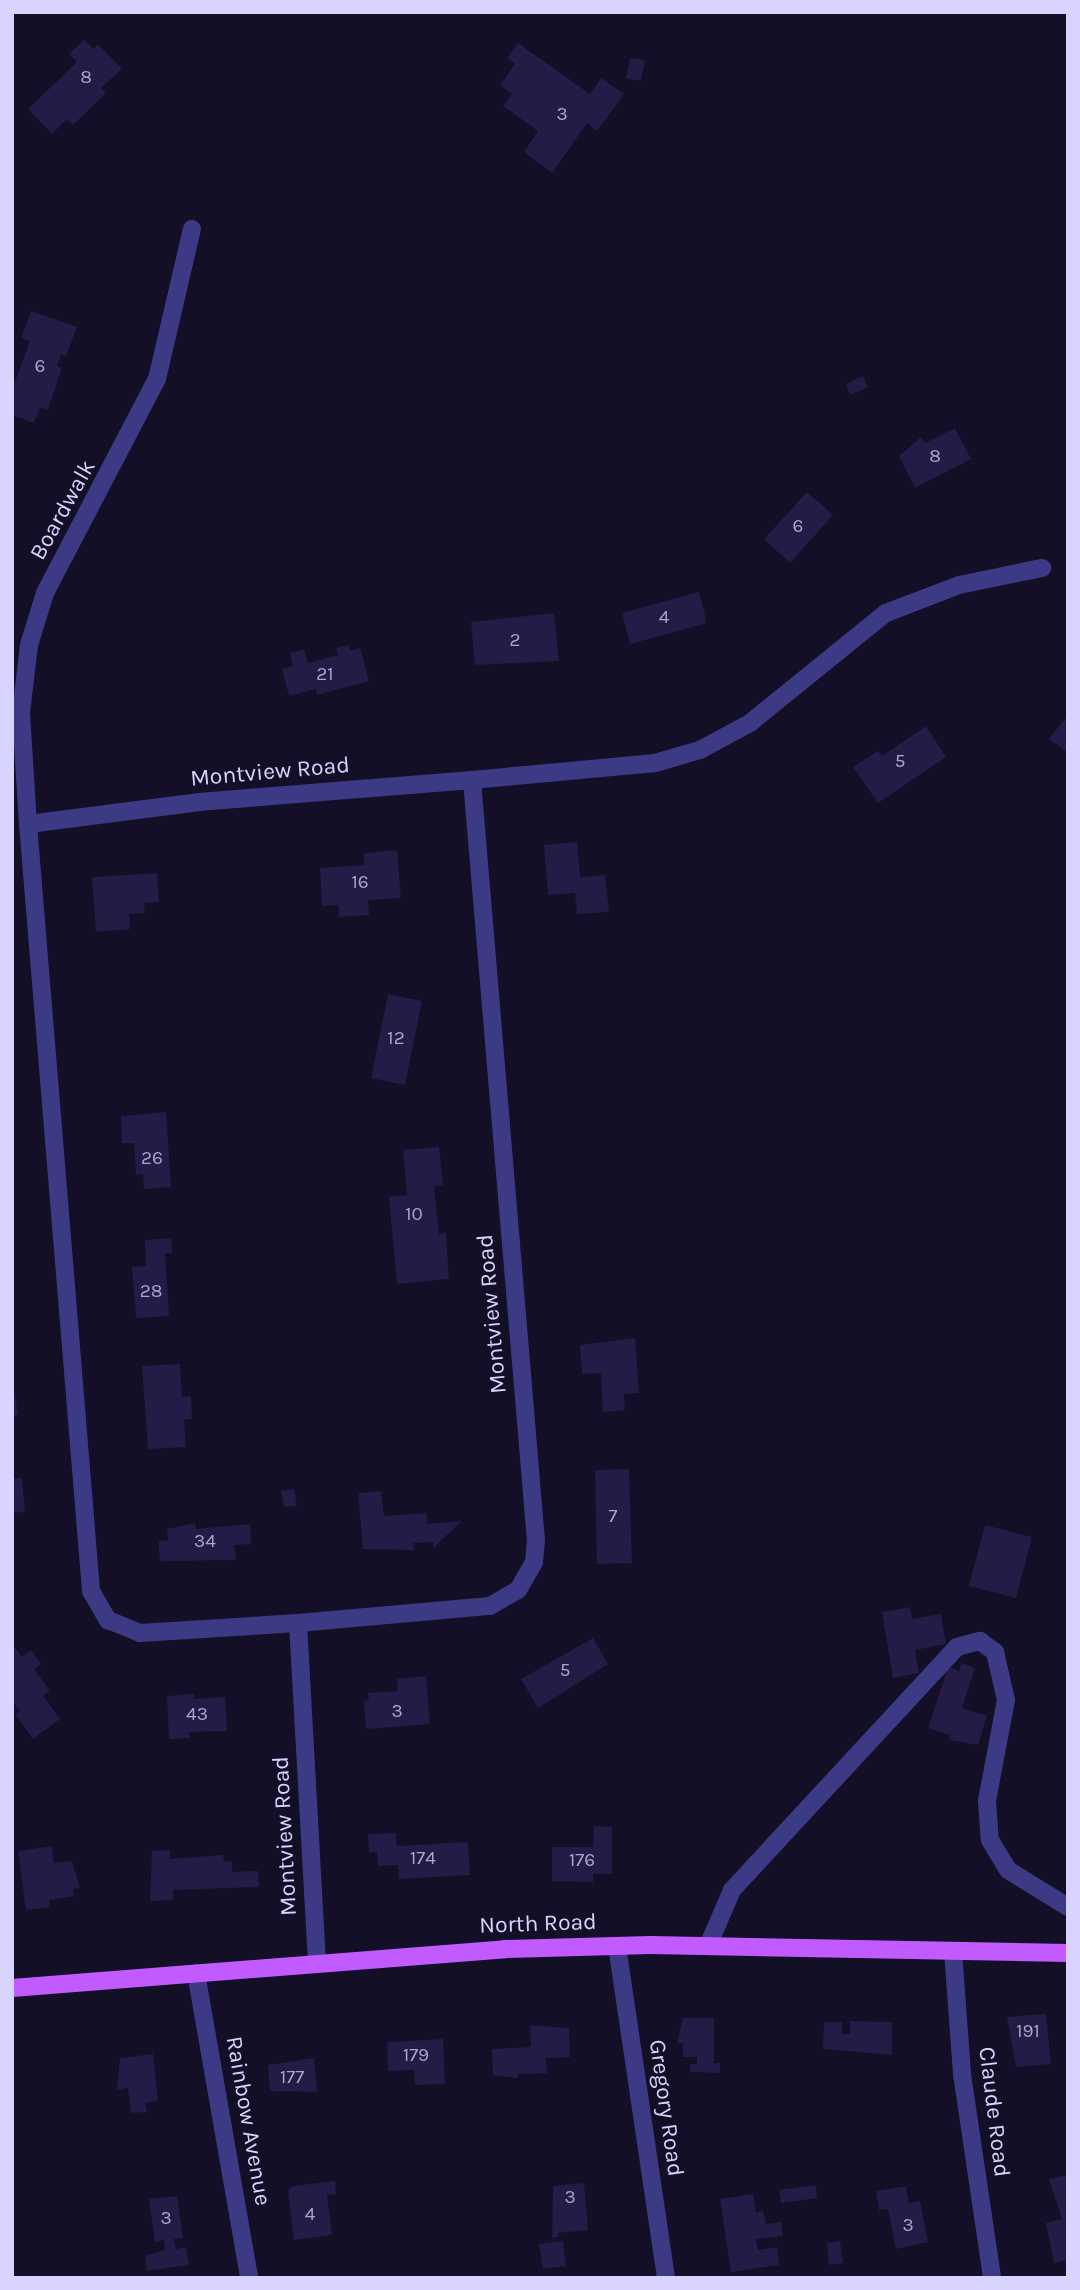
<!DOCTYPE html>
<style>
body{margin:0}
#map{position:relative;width:1080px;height:2290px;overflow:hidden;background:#130f26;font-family:Karla,sans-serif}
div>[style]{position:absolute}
.building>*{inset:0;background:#241b47}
.minor>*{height:18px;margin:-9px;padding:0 9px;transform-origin:9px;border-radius:9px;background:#3d3a85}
.major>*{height:18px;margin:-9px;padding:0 9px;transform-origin:9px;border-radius:9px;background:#c25bff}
span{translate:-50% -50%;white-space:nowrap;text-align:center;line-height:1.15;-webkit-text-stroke:7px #130f26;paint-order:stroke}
.number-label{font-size:19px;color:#aca6d1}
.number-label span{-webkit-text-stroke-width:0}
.street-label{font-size:23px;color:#d9d4ff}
.frame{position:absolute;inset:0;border:14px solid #d9d4ff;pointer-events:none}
</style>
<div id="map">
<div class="building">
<i style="clip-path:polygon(84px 40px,94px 49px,98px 44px,122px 69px,101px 88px,106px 93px,73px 125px,67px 119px,52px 134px,28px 109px,77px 62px,69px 54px)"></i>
<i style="clip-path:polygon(518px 43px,590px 94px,601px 78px,624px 94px,597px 131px,587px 123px,552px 173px,524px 152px,538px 131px,503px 106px,512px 94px,500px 85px,515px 64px,507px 58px)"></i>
<i style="clip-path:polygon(630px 58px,645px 60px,641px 81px,626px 78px)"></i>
<i style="clip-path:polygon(31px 311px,77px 327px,66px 356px,61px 354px,57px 366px,62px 368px,48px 410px,40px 407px,34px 423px,12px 415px,12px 390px,30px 341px,21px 338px)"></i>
<i style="clip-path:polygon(863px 376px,868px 387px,850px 395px,846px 384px)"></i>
<i style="clip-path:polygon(955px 428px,971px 459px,915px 488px,899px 456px,921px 437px,925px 443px)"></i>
<i style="clip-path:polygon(807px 492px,833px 515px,790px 563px,764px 539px)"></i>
<i style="clip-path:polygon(699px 592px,707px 623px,630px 644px,622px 613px)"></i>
<i style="clip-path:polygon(554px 613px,559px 661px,475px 665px,471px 622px)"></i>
<i style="clip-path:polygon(349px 645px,350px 651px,360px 648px,369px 681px,317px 695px,316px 689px,289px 696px,282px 669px,293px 666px,290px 653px,304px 649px,308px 663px,338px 655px,336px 648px)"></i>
<i style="clip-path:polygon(1068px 715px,1068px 753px,1049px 739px)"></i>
<i style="clip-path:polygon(926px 726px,946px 757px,878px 803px,853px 767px,878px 751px,882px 756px)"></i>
<i style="clip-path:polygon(577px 842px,580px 877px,605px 875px,609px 912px,577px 914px,575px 893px,548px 895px,544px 845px)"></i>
<i style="clip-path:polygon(397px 850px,401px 898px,368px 900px,369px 915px,339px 917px,338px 905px,322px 906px,320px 868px,364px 865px,364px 853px)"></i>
<i style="clip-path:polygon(157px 873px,159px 902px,144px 903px,145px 913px,129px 914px,130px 929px,96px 932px,92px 877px)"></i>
<i style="clip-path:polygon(388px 994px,422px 1001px,405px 1085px,371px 1078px)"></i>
<i style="clip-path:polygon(166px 1112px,171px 1187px,144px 1189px,143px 1174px,136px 1175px,134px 1143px,122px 1143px,121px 1116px)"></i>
<i style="clip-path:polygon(439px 1147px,443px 1185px,434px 1186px,439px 1234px,446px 1233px,449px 1279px,397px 1284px,389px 1197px,407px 1195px,403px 1150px)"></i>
<i style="clip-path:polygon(171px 1238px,172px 1253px,165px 1253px,169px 1316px,136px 1318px,132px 1267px,146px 1266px,145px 1240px)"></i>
<i style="clip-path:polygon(635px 1338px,639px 1393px,624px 1394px,625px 1410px,603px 1412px,601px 1373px,582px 1374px,580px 1345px)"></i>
<i style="clip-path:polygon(180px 1364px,182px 1397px,191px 1396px,192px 1419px,184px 1420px,186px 1447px,148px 1449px,142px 1366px)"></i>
<i style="clip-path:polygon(12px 1377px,18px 1415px,12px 1416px)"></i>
<i style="clip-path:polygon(629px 1469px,632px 1563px,597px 1564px,595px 1470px)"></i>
<i style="clip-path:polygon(22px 1478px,25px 1512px,12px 1513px,12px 1479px)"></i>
<i style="clip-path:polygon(294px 1489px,297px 1506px,284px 1507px,281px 1491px)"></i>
<i style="clip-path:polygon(381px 1491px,384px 1516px,426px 1513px,428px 1524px,462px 1521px,433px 1548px,433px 1542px,413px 1543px,414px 1550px,363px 1549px,358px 1493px)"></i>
<i style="clip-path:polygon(195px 1523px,196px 1529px,250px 1524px,251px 1544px,234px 1545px,236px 1560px,160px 1561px,158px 1541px,168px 1540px,167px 1529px)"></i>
<i style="clip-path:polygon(985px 1525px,1032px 1537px,1016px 1598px,969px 1586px)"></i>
<i style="clip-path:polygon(910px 1607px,912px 1619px,941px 1614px,946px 1644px,915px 1650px,919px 1673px,893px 1678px,882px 1612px)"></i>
<i style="clip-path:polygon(593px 1638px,608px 1664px,538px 1708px,521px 1679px)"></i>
<i style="clip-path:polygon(12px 1643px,22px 1657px,31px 1650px,41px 1664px,34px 1669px,50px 1691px,43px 1696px,60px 1719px,33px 1739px,15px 1714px,20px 1711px,12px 1701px)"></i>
<i style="clip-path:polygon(961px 1663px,975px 1668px,962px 1708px,987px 1716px,978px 1745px,949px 1740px,950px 1735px,928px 1728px,948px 1667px,959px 1671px)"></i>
<i style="clip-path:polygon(426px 1676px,430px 1724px,366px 1729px,364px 1701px,369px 1700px,368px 1693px,398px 1691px,397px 1679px)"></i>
<i style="clip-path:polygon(194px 1694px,194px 1699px,225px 1697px,227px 1731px,189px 1732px,190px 1738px,169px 1739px,167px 1696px)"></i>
<i style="clip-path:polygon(594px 1826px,612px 1827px,612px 1874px,593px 1874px,593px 1882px,552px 1881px,552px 1847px,593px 1847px)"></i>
<i style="clip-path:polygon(396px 1833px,397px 1846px,468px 1842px,470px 1875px,399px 1879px,398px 1865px,378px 1866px,377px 1852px,369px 1853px,368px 1834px)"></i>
<i style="clip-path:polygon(52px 1846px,54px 1863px,72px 1861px,80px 1888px,73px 1889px,74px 1896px,49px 1900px,50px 1907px,26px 1910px,18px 1851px)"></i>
<i style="clip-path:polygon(170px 1850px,170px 1859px,223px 1855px,224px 1862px,232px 1861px,232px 1872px,258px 1871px,259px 1887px,173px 1890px,173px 1900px,150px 1901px,152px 1851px)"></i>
<i style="clip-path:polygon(1046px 2014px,1051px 2064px,1016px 2067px,1007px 2017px)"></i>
<i style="clip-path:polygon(683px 2018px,714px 2018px,714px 2063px,720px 2063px,720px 2073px,690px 2072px,690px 2064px,697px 2064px,697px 2057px,683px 2057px,683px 2043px,677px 2043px)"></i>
<i style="clip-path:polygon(850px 2021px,892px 2022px,892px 2055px,823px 2049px,824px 2022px,842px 2022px,842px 2034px,850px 2034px)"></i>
<i style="clip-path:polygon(530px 2025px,569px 2028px,570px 2057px,546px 2058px,547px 2073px,518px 2074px,518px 2078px,493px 2075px,492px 2049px,531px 2047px)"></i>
<i style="clip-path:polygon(443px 2039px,445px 2084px,415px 2085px,414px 2070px,388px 2071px,387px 2042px)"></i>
<i style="clip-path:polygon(153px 2054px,158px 2101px,145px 2103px,147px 2112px,131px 2113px,128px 2088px,117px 2090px,120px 2058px)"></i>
<i style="clip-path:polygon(314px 2058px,317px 2092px,270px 2091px,268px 2065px)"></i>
<i style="clip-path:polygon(1068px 2175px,1068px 2260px,1054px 2263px,1046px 2223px,1062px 2219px,1049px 2179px)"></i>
<i style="clip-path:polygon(335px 2181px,336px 2194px,327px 2195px,332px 2235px,294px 2240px,288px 2191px,293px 2186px)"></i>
<i style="clip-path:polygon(584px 2183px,588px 2230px,558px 2233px,559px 2237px,552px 2238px,553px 2186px)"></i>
<i style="clip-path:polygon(816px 2185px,817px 2198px,781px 2203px,779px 2190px)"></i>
<i style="clip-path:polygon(906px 2186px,909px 2203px,920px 2201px,928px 2242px,896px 2249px,888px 2209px,879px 2210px,876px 2191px)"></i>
<i style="clip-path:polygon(753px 2194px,756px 2212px,763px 2211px,766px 2224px,781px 2222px,783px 2236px,756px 2239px,758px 2250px,777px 2247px,779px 2265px,731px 2272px,720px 2199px)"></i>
<i style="clip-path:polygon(177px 2196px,183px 2238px,174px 2239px,176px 2249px,186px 2247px,189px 2265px,147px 2271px,145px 2256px,165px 2250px,164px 2240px,155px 2242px,149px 2199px)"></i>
<i style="clip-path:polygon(563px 2241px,566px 2266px,543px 2269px,539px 2244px)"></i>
<i style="clip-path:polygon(840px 2241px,843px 2263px,829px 2265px,827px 2243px)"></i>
</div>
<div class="minor">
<i style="left:472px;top:780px;width:184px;rotate:-5.3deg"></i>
<i style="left:655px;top:763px;width:47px;rotate:-16.1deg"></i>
<i style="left:700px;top:750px;width:57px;rotate:-28.4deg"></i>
<i style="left:750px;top:723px;width:175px;rotate:-39deg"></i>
<i style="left:886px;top:613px;width:78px;rotate:-21deg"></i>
<i style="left:959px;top:585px;width:85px;rotate:-11.6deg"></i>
<i style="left:28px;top:824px;width:111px;rotate:-93.6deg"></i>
<i style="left:21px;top:713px;width:68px;rotate:-83.3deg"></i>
<i style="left:29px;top:645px;width:54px;rotate:-72.9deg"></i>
<i style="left:45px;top:593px;width:242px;rotate:-62.4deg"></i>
<i style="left:157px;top:379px;width:154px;rotate:-76.9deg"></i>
<i style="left:298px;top:1623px;width:193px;rotate:-5.1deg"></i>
<i style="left:490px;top:1606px;width:32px;rotate:-30deg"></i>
<i style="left:518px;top:1590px;width:32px;rotate:-60deg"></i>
<i style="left:534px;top:1562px;width:21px;rotate:-85deg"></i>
<i style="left:536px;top:1541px;width:764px;rotate:-94.81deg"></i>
<i style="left:472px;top:780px;width:273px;rotate:175.4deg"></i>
<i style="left:200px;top:802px;width:173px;rotate:172.7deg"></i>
<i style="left:28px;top:824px;width:770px;rotate:85.3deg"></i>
<i style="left:91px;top:1591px;width:34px;rotate:60deg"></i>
<i style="left:108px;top:1620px;width:35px;rotate:22deg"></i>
<i style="left:140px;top:1633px;width:158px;rotate:-3.6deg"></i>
<i style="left:298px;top:1623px;width:340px;rotate:86.8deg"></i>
<i style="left:617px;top:1946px;width:336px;rotate:81.6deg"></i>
<i style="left:708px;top:1946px;width:61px;rotate:-66.8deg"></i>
<i style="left:732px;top:1890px;width:331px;rotate:-47.2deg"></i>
<i style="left:957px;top:1647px;width:24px;rotate:-15deg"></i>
<i style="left:980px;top:1641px;width:19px;rotate:36deg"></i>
<i style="left:995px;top:1652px;width:49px;rotate:77.1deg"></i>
<i style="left:1006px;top:1700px;width:103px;rotate:100.7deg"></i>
<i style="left:987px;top:1801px;width:39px;rotate:86deg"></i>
<i style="left:990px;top:1840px;width:35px;rotate:59deg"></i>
<i style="left:1008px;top:1870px;width:70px;rotate:31.7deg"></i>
<i style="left:953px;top:1951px;width:123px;rotate:85.8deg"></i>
<i style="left:962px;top:2074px;width:206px;rotate:81.6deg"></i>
<i style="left:196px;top:1973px;width:310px;rotate:80.1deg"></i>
</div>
<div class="major">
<i style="left:12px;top:1988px;width:495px;rotate:-4.5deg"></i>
<i style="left:505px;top:1949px;width:145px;rotate:-1.6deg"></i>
<i style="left:650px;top:1945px;width:418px;rotate:1.1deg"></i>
</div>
<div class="number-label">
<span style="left:86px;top:78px">8</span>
<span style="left:562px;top:115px">3</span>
<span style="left:40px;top:367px">6</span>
<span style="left:935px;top:457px">8</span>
<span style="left:798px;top:527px">6</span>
<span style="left:664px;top:618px">4</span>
<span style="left:515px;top:641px">2</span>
<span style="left:325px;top:675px">21</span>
<span style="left:900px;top:762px">5</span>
<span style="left:360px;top:883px">16</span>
<span style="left:396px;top:1039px">12</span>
<span style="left:152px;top:1159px">26</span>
<span style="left:414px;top:1215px">10</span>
<span style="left:151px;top:1292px">28</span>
<span style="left:613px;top:1517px">7</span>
<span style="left:205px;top:1542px">34</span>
<span style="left:565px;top:1671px">5</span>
<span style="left:397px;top:1712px">3</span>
<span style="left:197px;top:1715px">43</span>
<span style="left:423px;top:1859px">174</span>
<span style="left:582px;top:1861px">176</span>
<span style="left:1028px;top:2032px">191</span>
<span style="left:416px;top:2056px">179</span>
<span style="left:292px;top:2078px">177</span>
<span style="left:570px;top:2198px">3</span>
<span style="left:310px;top:2215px">4</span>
<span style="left:166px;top:2219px">3</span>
<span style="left:908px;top:2226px">3</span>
</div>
<div class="street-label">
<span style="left:63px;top:510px;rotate:-61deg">Boardwalk</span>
<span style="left:270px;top:772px;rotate:-5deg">Montview Road</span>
<span style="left:492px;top:1314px;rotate:-95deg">Montview Road</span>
<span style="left:285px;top:1836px;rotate:-93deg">Montview Road</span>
<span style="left:538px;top:1924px;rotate:-2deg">North Road</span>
<span style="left:666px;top:2108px;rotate:82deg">Gregory Road</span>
<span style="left:994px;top:2112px;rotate:83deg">Claude Road</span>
<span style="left:248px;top:2121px;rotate:80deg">Rainbow Avenue</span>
</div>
<div class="frame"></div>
</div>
